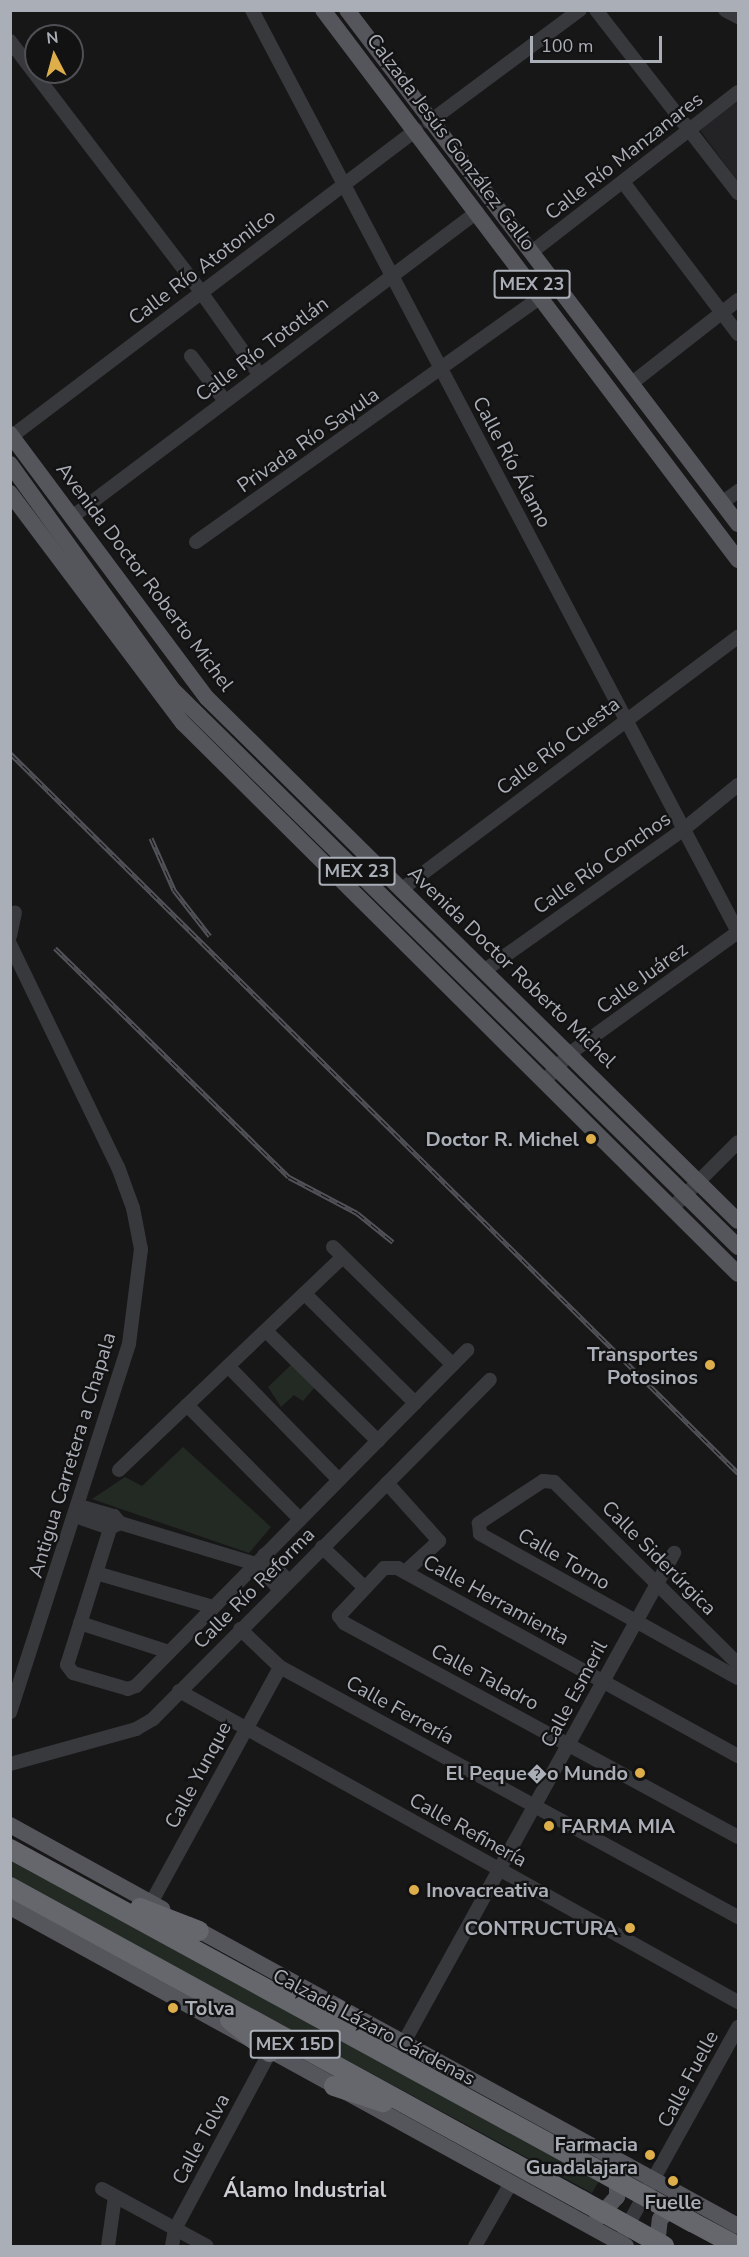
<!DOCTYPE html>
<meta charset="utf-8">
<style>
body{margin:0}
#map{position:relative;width:749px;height:2257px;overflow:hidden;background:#171718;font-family:"Nunito Sans",sans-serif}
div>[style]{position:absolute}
.built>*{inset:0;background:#232325}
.green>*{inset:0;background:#232a24}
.minor>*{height:14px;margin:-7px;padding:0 7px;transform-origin:7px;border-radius:7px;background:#38393d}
.major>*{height:16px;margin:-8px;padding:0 8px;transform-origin:8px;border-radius:8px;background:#55565c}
.highway>*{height:20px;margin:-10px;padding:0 10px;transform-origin:10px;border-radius:10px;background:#65676d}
.rail>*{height:5px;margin-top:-2.5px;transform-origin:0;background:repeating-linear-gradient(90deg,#121213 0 9px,#515358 0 18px);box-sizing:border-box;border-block:2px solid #515358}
.highway-bridge>*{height:20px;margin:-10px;padding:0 10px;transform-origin:10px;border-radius:10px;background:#65676d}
.dots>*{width:16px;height:16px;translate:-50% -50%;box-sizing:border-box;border:3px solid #121213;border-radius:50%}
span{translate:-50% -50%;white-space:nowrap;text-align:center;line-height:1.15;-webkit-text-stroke:4.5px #121213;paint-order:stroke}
.shield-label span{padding:2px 4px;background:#121213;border:2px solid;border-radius:4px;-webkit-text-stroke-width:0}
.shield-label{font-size:18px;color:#aaaeb7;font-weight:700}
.street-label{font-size:20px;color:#aaaeb7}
.poi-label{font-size:20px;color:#aaaeb7;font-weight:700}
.right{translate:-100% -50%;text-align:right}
.left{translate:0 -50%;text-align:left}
.neighbourhood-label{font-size:21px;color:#cbcdd3;font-weight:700}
.frame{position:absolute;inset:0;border:12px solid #aaaeb7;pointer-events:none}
.north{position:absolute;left:24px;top:24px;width:60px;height:60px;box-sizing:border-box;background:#121213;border:2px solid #4f5055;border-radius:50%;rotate:354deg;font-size:16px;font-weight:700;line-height:24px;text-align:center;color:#aaaeb7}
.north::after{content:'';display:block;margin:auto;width:21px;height:27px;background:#ddae4a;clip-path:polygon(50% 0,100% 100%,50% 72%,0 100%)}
.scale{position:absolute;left:530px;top:36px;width:132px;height:27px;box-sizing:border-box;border:3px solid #aaaeb7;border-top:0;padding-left:8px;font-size:18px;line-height:21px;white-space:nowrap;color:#aaaeb7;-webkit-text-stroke:4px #121213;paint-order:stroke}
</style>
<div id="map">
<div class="built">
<i style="clip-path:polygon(738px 101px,738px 182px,700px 130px)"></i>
</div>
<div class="green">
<i style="clip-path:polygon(291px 1365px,315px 1387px,303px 1401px,294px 1395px,281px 1407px,268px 1387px)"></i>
<i style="clip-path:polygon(183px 1447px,271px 1527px,249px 1553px,92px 1499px,125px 1477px,142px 1486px)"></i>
<i style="clip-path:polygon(10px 1856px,599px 2181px,592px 2193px,11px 1878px)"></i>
</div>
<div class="minor">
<i style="left:252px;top:10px;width:1042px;rotate:62.21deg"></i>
<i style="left:738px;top:932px;width:207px;rotate:144.2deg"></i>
<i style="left:570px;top:1053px;width:30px;rotate:132deg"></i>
<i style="left:596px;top:10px;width:232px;rotate:52.2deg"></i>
<i style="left:725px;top:10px;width:15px;rotate:28deg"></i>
<i style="left:10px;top:41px;width:315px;rotate:52.7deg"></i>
<i style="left:201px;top:292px;width:100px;rotate:54.7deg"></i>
<i style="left:429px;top:122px;width:188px;rotate:-36.6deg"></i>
<i style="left:623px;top:182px;width:191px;rotate:52.9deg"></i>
<i style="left:533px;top:251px;width:259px;rotate:-37.8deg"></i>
<i style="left:191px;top:356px;width:56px;rotate:52.9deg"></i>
<i style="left:632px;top:383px;width:135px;rotate:-38.1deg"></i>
<i style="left:12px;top:436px;width:507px;rotate:-37.14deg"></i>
<i style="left:723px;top:502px;width:19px;rotate:-36deg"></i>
<i style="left:72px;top:517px;width:507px;rotate:-36.98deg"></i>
<i style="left:196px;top:542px;width:423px;rotate:-35.4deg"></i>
<i style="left:402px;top:889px;width:420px;rotate:-36.9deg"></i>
<i style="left:10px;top:936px;width:24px;rotate:-78deg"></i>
<i style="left:10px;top:944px;width:248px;rotate:64.2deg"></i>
<i style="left:118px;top:1167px;width:44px;rotate:69.9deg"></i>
<i style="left:133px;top:1208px;width:42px;rotate:79deg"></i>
<i style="left:141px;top:1249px;width:96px;rotate:97.2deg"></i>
<i style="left:129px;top:1344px;width:387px;rotate:107.9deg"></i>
<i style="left:485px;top:970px;width:244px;rotate:-35.3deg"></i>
<i style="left:684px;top:829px;width:70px;rotate:-39.2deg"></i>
<i style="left:672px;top:1208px;width:93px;rotate:-45deg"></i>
<i style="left:333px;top:1247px;width:168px;rotate:44.5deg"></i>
<i style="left:305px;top:1294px;width:155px;rotate:44.7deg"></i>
<i style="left:266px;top:1331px;width:157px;rotate:44.5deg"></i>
<i style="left:228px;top:1366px;width:159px;rotate:45.8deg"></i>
<i style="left:187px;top:1405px;width:161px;rotate:45.3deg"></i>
<i style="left:119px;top:1470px;width:309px;rotate:-43.6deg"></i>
<i style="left:387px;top:1483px;width:78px;rotate:48.1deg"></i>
<i style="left:439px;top:1541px;width:46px;rotate:137.6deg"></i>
<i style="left:79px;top:1506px;width:36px;rotate:16deg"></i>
<i style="left:114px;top:1516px;width:9px;rotate:49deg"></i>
<i style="left:120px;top:1523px;width:142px;rotate:16.8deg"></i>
<i style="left:256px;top:1564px;width:34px;rotate:47deg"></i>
<i style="left:75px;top:1516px;width:37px;rotate:19deg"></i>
<i style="left:110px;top:1528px;width:9px;rotate:-27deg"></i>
<i style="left:114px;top:1516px;width:156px;rotate:107.5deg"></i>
<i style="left:67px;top:1665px;width:10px;rotate:53deg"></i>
<i style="left:73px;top:1673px;width:57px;rotate:16.2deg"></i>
<i style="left:128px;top:1689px;width:9px;rotate:-21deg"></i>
<i style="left:136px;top:1686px;width:472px;rotate:-45.4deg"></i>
<i style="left:322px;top:1547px;width:59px;rotate:43.6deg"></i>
<i style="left:264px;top:1555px;width:35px;rotate:47deg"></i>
<i style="left:96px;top:1573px;width:122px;rotate:16.2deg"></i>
<i style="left:80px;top:1623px;width:94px;rotate:18deg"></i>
<i style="left:240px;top:1629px;width:55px;rotate:43.5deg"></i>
<i style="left:280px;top:1667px;width:522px;rotate:28.63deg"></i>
<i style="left:738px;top:1664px;width:259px;rotate:-135.3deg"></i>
<i style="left:554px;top:1482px;width:11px;rotate:-175deg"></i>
<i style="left:543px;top:1481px;width:77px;rotate:146.7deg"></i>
<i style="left:479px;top:1523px;width:11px;rotate:85deg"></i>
<i style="left:480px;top:1534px;width:295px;rotate:29.2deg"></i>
<i style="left:179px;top:1691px;width:640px;rotate:29.09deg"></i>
<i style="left:738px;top:1756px;width:389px;rotate:-151.1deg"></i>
<i style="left:398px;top:1568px;width:14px;rotate:180deg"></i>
<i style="left:384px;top:1568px;width:66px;rotate:133.2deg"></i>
<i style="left:339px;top:1616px;width:9px;rotate:54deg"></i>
<i style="left:344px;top:1623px;width:448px;rotate:28.5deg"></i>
<i style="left:10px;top:1764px;width:131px;rotate:-15.5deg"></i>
<i style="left:136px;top:1729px;width:20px;rotate:-30deg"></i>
<i style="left:153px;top:1719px;width:478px;rotate:-45.2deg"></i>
<i style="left:151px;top:1903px;width:269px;rotate:-61.3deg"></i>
<i style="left:404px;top:2042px;width:559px;rotate:-61.09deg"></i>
<i style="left:102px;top:2189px;width:119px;rotate:28.5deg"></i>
<i style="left:624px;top:2232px;width:235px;rotate:-60.9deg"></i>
<i style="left:108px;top:2246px;width:50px;rotate:-82deg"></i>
<i style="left:172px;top:2246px;width:17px;rotate:-80deg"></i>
<i style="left:175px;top:2229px;width:201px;rotate:-61.8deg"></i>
<i style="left:475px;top:2246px;width:73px;rotate:-60.3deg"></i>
</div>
<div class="major">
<i style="left:323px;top:10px;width:689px;rotate:52.96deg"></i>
<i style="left:347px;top:10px;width:646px;rotate:52.74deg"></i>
<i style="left:10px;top:434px;width:329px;rotate:53.3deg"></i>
<i style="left:207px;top:698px;width:745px;rotate:44.57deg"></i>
<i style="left:10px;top:464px;width:277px;rotate:54.2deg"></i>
<i style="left:172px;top:689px;width:795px;rotate:44.59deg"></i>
<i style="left:10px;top:493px;width:288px;rotate:53.1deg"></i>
<i style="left:183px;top:723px;width:782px;rotate:44.79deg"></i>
<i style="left:10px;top:1825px;width:174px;rotate:28.9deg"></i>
<i style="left:10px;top:1907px;width:703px;rotate:28.83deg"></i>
<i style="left:189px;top:1925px;width:626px;rotate:28.73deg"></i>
<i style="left:597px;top:2219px;width:30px;rotate:-48deg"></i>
<i style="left:617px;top:2197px;width:27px;rotate:-90deg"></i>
<i style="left:657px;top:2246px;width:27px;rotate:-84deg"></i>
<i style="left:660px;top:2219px;width:25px;rotate:-42deg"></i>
</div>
<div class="highway">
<i style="left:10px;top:1849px;width:665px;rotate:28.64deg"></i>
<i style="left:10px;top:1887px;width:651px;rotate:28.73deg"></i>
<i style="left:140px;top:1908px;width:63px;rotate:21.3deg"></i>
<i style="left:337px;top:2009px;width:42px;rotate:36.3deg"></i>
<i style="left:230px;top:2020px;width:51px;rotate:38.7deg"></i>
<i style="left:334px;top:2086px;width:52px;rotate:18.1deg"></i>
<i style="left:692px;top:2222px;width:51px;rotate:28.1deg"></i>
</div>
<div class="rail">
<i style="left:10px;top:753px;width:1024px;rotate:44.68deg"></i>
<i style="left:151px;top:838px;width:57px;rotate:66.1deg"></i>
<i style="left:174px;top:890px;width:58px;rotate:52deg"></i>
<i style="left:55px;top:948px;width:327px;rotate:44.4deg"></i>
<i style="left:289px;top:1177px;width:77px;rotate:27.9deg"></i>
<i style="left:357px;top:1213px;width:46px;rotate:38.9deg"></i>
</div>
<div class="highway-bridge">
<i style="left:594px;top:2168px;width:112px;rotate:28.9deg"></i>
<i style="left:581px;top:2200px;width:95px;rotate:29deg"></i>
</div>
<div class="dots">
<i style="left:591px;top:1139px;background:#ddae4a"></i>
<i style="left:710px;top:1365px;background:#ddae4a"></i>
<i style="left:640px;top:1773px;background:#ddae4a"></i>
<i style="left:549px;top:1826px;background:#ddae4a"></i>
<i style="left:414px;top:1890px;background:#ddae4a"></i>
<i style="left:630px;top:1928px;background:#ddae4a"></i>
<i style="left:173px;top:2008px;background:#ddae4a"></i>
<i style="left:650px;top:2155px;background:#ddae4a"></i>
<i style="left:673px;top:2181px;background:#ddae4a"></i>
</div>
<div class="shield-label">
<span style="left:532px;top:284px">MEX 23</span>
<span style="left:357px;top:871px">MEX 23</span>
<span style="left:295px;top:2044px">MEX 15D</span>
</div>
<div class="street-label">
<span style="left:451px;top:142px;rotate:53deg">Calzada Jesús González Gallo</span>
<span style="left:624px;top:156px;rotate:-38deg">Calle Río Manzanares</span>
<span style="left:202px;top:267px;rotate:-37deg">Calle Río Atotonilco</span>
<span style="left:262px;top:349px;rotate:-37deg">Calle Río Tototlán</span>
<span style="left:308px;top:440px;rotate:-35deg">Privada Río Sayula</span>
<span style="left:512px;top:462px;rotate:62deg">Calle Río Álamo</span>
<span style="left:145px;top:577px;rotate:53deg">Avenida Doctor Roberto Michel</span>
<span style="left:558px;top:746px;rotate:-37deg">Calle Río Cuesta</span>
<span style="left:602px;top:863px;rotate:-35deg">Calle Río Conchos</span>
<span style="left:512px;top:967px;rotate:44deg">Avenida Doctor Roberto Michel</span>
<span style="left:642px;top:978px;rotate:-36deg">Calle Juárez</span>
<span style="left:72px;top:1455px;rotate:-73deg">Antigua Carretera a Chapala</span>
<span style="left:659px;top:1558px;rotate:45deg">Calle Siderúrgica</span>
<span style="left:564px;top:1559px;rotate:30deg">Calle Torno</span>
<span style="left:254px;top:1588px;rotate:-45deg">Calle Río Reforma</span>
<span style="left:496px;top:1600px;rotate:29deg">Calle Herramienta</span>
<span style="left:485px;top:1677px;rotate:28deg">Calle Taladro</span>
<span style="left:574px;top:1694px;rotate:-62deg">Calle Esmeril</span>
<span style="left:400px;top:1710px;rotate:29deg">Calle Ferrería</span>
<span style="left:198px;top:1775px;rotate:-62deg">Calle Yunque</span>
<span style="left:468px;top:1830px;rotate:29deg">Calle Refinería</span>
<span style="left:374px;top:2027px;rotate:28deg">Calzada Lázaro Cárdenas</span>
<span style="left:688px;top:2079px;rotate:-62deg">Calle Fuelle</span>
<span style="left:201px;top:2139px;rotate:-62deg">Calle Tolva</span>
</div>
<div class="poi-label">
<span class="right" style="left:579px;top:1139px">Doctor R. Michel</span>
<span class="right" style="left:698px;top:1366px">Transportes<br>Potosinos</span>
<span class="right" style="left:628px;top:1773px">El Peque�o Mundo</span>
<span class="left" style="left:561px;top:1826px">FARMA MIA</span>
<span class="left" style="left:426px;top:1890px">Inovacreativa</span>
<span class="right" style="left:618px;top:1928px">CONTRUCTURA</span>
<span class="left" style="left:185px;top:2008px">Tolva</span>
<span class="right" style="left:638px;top:2156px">Farmacia<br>Guadalajara</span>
<span style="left:673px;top:2202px">Fuelle</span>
</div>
<div class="neighbourhood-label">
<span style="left:305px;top:2190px">Álamo Industrial</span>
</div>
<div class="frame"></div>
<div class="north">N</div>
<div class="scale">100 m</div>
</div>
